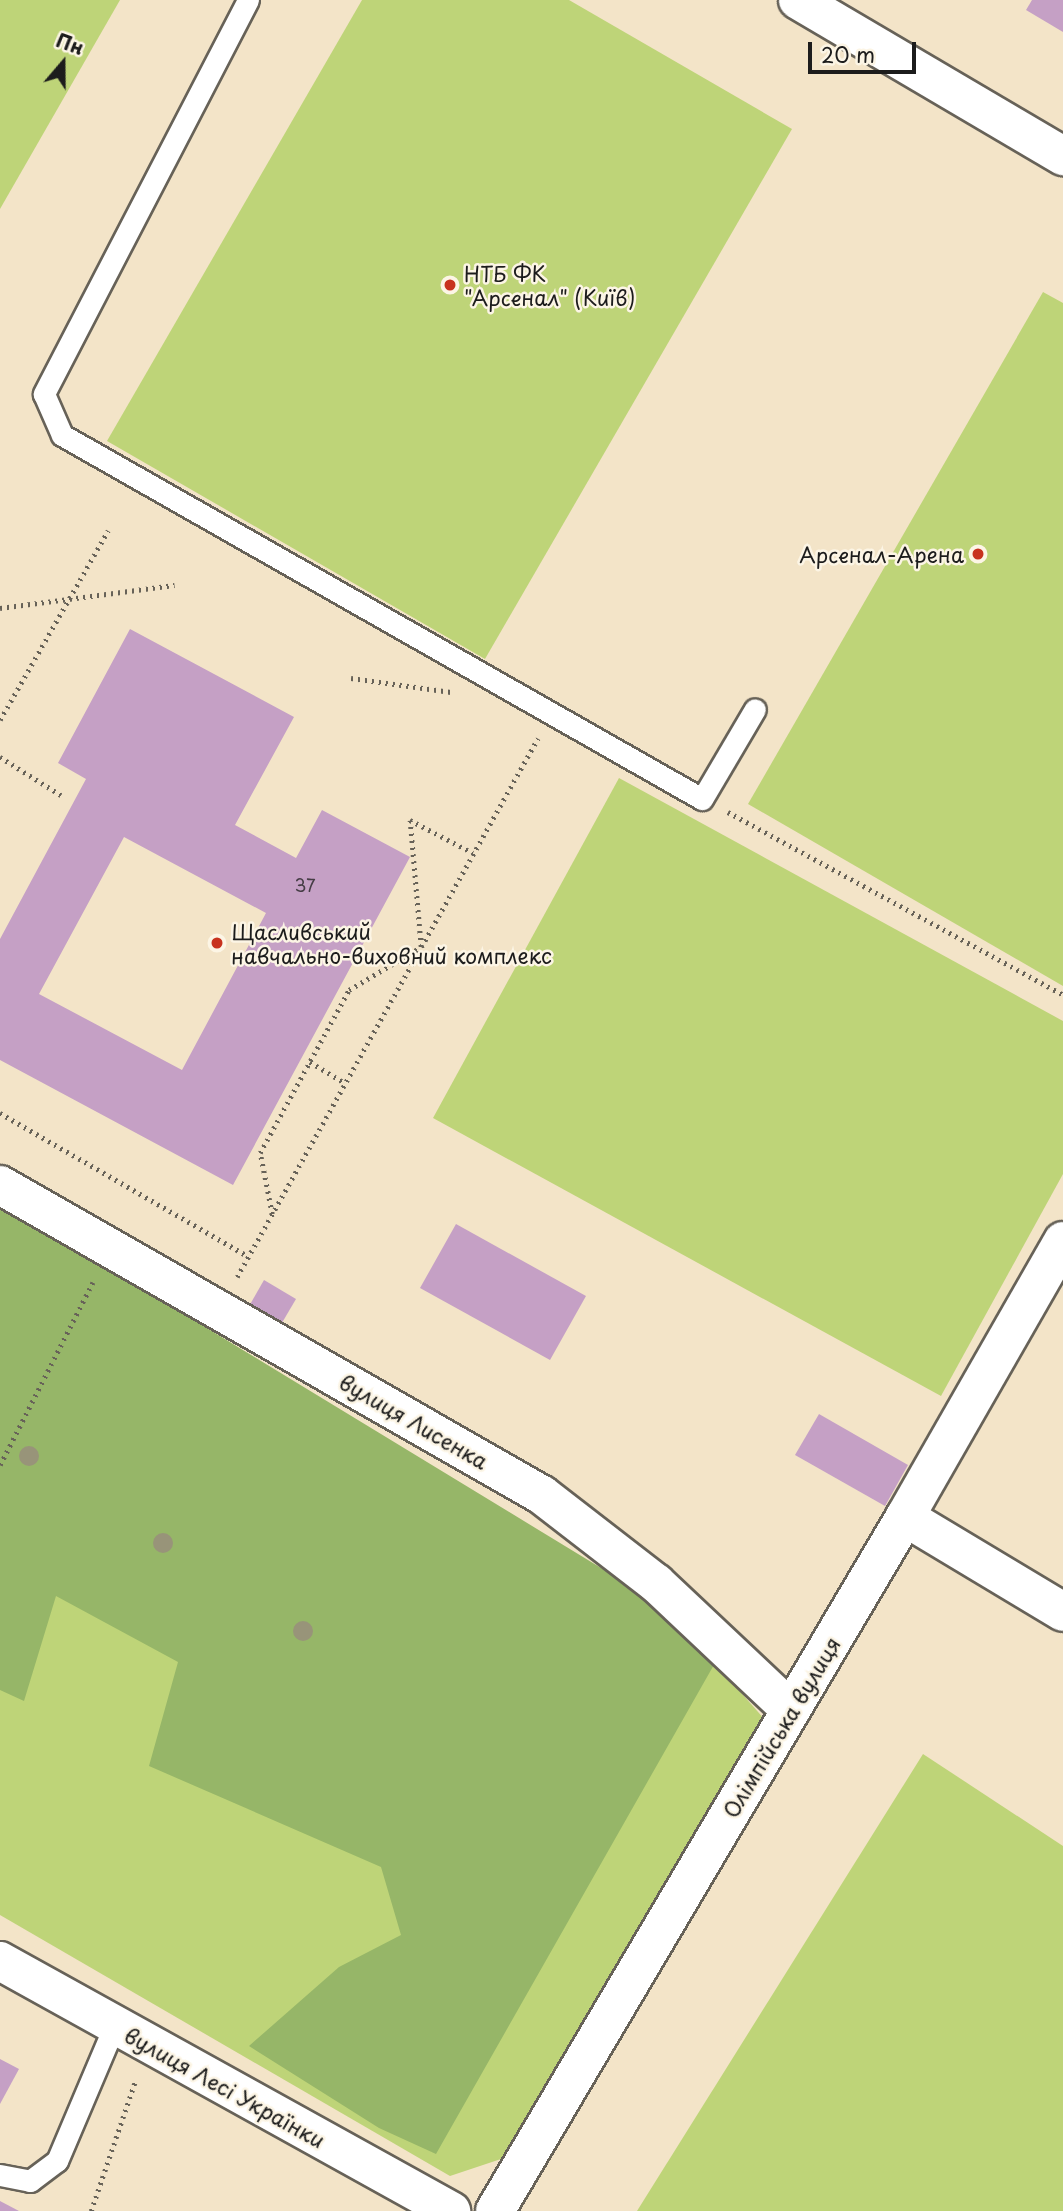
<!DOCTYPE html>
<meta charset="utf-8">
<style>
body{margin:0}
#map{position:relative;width:1063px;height:2211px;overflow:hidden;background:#f3e4c8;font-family:"Playpen Sans",sans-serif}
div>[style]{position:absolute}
.green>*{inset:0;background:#bed478}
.forest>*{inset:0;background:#96b668}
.building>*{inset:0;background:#c5a0c5}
.path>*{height:4.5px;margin-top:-2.25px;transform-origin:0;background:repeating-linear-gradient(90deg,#676258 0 2px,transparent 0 7px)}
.roads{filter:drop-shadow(2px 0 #676258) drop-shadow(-2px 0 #676258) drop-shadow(0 2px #676258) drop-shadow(0 -2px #676258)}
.lane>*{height:21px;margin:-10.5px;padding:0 10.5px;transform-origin:10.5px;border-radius:10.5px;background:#fff}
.street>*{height:38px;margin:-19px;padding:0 19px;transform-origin:19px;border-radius:19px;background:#fff}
.secondary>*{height:38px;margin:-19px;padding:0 19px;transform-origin:19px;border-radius:19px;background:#fff}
.trees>*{width:20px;height:20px;margin:-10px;border-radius:50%;background:#989479}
.dots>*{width:19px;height:19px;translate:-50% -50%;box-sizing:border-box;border:4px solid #fcf5e5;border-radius:50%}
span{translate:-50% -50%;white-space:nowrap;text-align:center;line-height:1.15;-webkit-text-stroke:5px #fcf5e5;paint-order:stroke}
.number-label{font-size:18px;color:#463d46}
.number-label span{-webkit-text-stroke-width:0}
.poi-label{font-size:21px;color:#1c1c1c}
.left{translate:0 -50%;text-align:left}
.right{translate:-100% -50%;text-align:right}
.street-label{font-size:21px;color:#1c1c1c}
.north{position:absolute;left:28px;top:28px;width:70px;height:70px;-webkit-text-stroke:5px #fcf5e5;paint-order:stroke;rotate:20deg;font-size:19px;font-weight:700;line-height:28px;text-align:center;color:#1c1c1c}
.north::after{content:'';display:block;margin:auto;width:24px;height:32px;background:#1c1c1c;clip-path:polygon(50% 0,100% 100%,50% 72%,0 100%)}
.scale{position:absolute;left:808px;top:42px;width:108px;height:32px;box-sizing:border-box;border:4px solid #1c1c1c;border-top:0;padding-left:9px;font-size:21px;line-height:24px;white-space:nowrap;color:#1c1c1c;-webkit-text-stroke:5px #fcf5e5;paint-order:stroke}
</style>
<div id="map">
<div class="green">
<i style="clip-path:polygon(0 0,120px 0,0 209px)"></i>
<i style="clip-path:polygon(362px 0,569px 0,792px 129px,485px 659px,107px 441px)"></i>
<i style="clip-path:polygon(1043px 292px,1063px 303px,1063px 986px,748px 804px)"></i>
<i style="clip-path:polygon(619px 778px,1063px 1021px,1063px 1174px,941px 1396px,433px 1118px)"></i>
<i style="clip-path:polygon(0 1202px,715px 1663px,766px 1721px,524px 2137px,501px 2159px,450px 2176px,0 1915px)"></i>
<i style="clip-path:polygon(923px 1754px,1063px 1846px,1063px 2211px,637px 2211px)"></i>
</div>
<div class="forest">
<i style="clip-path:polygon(0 1202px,652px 1599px,715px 1663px,436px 2154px,379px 2128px,249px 2046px,339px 1967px,401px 1935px,381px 1867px,149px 1766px,178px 1662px,56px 1596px,24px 1701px,0 1690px)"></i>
</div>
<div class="building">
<i style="clip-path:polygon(1032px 0,1063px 0,1063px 32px,1026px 10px)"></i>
<i style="clip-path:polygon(evenodd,130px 629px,294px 717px,235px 825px,296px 858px,322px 810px,410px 857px,233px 1185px,0 1060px,0 939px,86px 779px,58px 763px,130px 629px,124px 837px,266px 913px,182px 1070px,39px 994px,124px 837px)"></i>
<i style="clip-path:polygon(456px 1224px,586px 1296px,550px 1360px,420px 1288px)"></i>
<i style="clip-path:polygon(264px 1280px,296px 1299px,276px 1333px,244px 1315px)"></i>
<i style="clip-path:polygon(819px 1414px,908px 1465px,885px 1506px,795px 1455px)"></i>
<i style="clip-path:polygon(0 2059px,19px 2069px,0 2104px)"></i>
<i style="clip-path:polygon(0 2201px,19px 2211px,0 2211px)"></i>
</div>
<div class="path">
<i style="left:0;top:608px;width:176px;rotate:-7.5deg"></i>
<i style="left:351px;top:678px;width:101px;rotate:8deg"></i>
<i style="left:0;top:720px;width:218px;rotate:-60.3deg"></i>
<i style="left:0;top:757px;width:72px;rotate:31.9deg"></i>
<i style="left:728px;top:812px;width:382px;rotate:28.6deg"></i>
<i style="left:310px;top:1062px;width:41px;rotate:31deg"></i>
<i style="left:0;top:1113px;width:286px;rotate:30deg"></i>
<i style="left:272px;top:1214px;width:62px;rotate:-101.1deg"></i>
<i style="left:260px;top:1153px;width:186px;rotate:-61.4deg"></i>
<i style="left:349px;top:990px;width:84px;rotate:-30.8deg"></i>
<i style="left:421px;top:947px;width:127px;rotate:-95deg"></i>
<i style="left:410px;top:820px;width:71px;rotate:27.6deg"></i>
<i style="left:237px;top:1277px;width:617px;rotate:-60.82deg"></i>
<i style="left:0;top:1465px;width:205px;rotate:-63.1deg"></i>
<i style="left:91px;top:2211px;width:139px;rotate:-71.2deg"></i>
</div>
<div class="roads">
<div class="lane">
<i style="left:248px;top:0;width:444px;rotate:117.4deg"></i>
<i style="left:44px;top:394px;width:45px;rotate:66.3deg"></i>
<i style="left:62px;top:435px;width:736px;rotate:29.63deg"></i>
<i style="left:702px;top:799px;width:104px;rotate:-59.5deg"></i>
<i style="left:0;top:2175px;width:31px;rotate:11deg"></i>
<i style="left:30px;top:2181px;width:34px;rotate:-37deg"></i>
<i style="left:57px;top:2161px;width:146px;rotate:-67deg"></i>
</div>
<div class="street">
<i style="left:798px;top:0;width:308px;rotate:30.5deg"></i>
<i style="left:0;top:1185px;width:624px;rotate:29.77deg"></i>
<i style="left:542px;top:1495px;width:144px;rotate:37.7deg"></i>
<i style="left:656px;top:1583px;width:185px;rotate:43.3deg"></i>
<i style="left:905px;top:1517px;width:184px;rotate:31deg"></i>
</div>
<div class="secondary">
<i style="left:0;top:1961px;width:516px;rotate:29deg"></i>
<i style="left:495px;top:2211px;width:806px;rotate:-59.43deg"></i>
<i style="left:905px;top:1517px;width:318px;rotate:-60.2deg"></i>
</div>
</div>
<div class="trees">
<i style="left:29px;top:1456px"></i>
<i style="left:163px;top:1543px"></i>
<i style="left:303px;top:1631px"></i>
</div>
<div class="dots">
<i style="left:450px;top:285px;background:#c8321e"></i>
<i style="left:978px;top:554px;background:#c8321e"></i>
<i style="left:217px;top:943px;background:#c8321e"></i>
</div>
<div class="number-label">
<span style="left:305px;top:885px">37</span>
</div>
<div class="poi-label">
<span class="left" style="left:464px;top:285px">НТБ ФК<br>"Арсенал" (Київ)</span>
<span class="right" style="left:964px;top:554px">Арсенал-Арена</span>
<span class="left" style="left:231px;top:943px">Щасливський<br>навчально-виховний комплекс</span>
</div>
<div class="street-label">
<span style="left:414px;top:1421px;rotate:30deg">вулиця Лисенка</span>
<span style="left:781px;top:1727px;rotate:-59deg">Олімпійська вулиця</span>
<span style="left:225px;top:2087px;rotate:29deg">вулиця Лесі Українки</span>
</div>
<div class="north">Пн</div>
<div class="scale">20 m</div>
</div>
